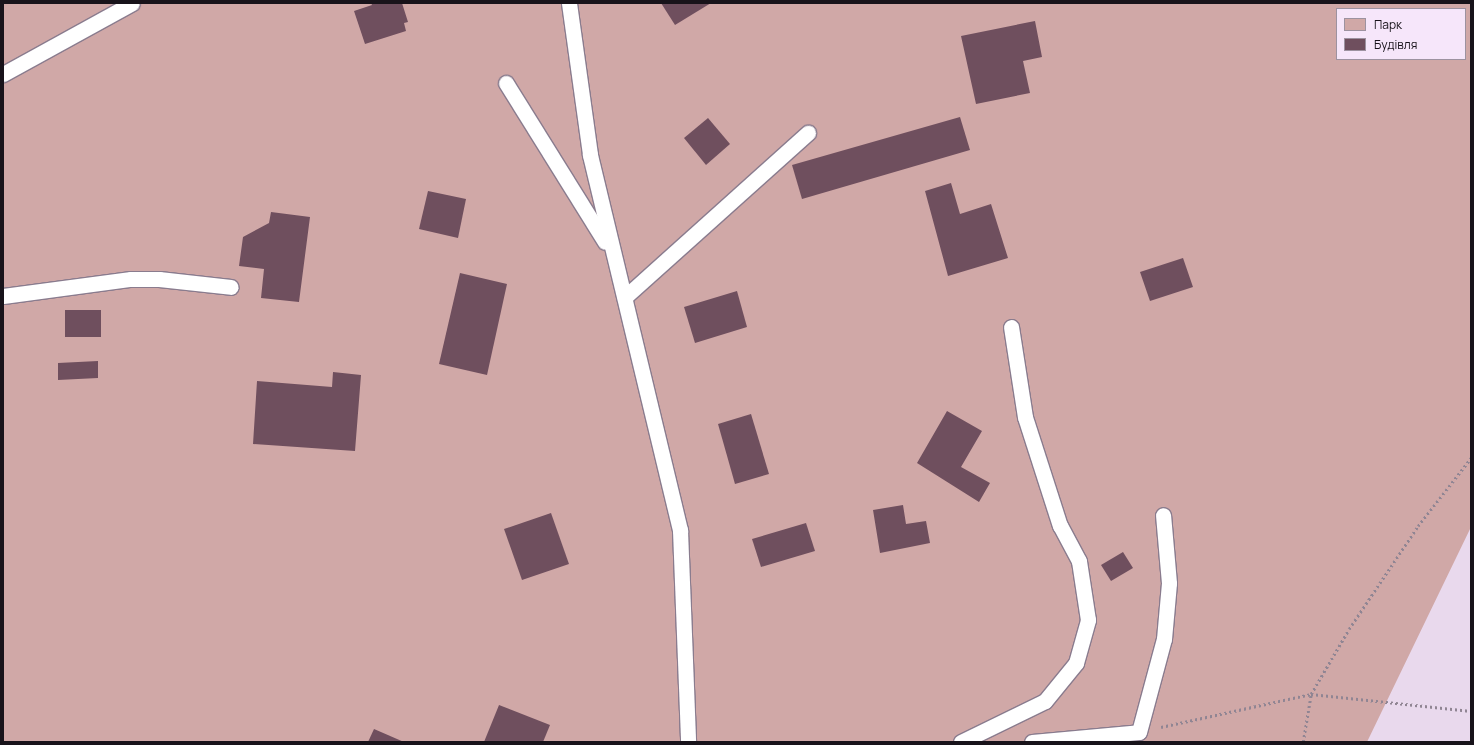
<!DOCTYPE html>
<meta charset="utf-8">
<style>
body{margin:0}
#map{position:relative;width:1474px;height:745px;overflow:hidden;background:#e9d9ed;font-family:Manrope,sans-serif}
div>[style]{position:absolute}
.green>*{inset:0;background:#d0a8a7}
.building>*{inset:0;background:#6f4f5e}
.path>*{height:2.5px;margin-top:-1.25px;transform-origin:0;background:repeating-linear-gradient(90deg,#908593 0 2px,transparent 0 5px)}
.roads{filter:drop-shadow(1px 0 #8a7c8e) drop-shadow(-1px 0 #8a7c8e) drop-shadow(0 1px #8a7c8e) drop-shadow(0 -1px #8a7c8e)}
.lane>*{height:15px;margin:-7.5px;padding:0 7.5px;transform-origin:7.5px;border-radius:7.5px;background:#fff}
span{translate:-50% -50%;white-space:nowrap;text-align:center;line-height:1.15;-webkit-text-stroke:4px #f6e6fa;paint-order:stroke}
.frame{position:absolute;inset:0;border:4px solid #18131a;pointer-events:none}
.legend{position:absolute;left:1336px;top:8px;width:130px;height:52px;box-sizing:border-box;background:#f6e6fa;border:1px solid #9d92a0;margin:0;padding:5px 7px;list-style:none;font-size:12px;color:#18131a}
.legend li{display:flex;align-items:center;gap:8px;height:20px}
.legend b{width:20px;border:1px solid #9d92a0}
</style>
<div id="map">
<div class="green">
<i style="clip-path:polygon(evenodd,3px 3px,1471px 3px,1471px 527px,1367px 742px,3px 742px,3px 3px,1337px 9px,1465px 9px,1465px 59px,1337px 59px,1337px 9px)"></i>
</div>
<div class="building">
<i style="clip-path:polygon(371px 3px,402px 3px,408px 22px,404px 23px,406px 31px,365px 44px,354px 11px,372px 5px)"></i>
<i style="clip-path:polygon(661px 3px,711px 3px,675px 25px)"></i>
<i style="clip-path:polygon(1035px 21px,1042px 57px,1023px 61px,1030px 93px,976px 104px,961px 36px)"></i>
<i style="clip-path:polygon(960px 117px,970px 150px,802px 199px,792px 165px)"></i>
<i style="clip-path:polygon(708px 118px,730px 144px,706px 165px,684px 138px)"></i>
<i style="clip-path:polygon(951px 183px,960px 214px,991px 204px,1008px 258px,948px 276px,925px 191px)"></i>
<i style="clip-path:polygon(428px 191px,466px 199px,458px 238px,419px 229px)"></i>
<i style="clip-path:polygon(271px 212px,310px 217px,299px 302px,261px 298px,264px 269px,239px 266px,243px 237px,269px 223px)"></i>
<i style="clip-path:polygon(1183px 258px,1193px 287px,1150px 301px,1140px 272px)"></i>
<i style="clip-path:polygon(460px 273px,507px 284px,487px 375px,439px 364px)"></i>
<i style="clip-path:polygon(737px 291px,747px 327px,695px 343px,684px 307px)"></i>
<i style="clip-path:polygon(65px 310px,101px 310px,101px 337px,65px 337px)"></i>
<i style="clip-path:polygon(98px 361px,98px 378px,58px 380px,58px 363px)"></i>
<i style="clip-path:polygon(333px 372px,361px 375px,355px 451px,253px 444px,257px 381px,332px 387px)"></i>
<i style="clip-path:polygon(947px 411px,982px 431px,961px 467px,990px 483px,979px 502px,917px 463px)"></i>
<i style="clip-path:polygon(751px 414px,769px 474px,735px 484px,718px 424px)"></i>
<i style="clip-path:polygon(903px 505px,906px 524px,926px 521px,930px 543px,880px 553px,873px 510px)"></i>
<i style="clip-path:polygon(551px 513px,569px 564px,522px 580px,504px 529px)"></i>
<i style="clip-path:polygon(806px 523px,815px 551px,761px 567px,752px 539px)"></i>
<i style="clip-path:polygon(1123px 552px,1133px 568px,1111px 581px,1101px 565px)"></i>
<i style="clip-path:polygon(499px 705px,550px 725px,543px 742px,484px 742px)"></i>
<i style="clip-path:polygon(374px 729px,404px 742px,368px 742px)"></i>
</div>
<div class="path">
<i style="left:1161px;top:727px;width:154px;rotate:-12.4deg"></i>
<i style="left:1311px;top:694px;width:75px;rotate:-59.7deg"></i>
<i style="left:1349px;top:629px;width:124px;rotate:-56.2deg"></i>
<i style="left:1418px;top:526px;width:86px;rotate:-52.1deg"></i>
<i style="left:1303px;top:742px;width:49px;rotate:-80.5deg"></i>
<i style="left:1311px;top:694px;width:161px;rotate:6.1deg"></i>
</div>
<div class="roads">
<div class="lane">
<i style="left:569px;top:3px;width:153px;rotate:82.1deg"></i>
<i style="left:590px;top:155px;width:386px;rotate:76.5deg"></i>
<i style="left:680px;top:530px;width:212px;rotate:87.8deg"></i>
<i style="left:3px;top:74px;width:147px;rotate:-28.8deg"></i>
<i style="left:506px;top:83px;width:187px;rotate:58.1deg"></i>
<i style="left:3px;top:296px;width:129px;rotate:-7.6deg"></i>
<i style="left:131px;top:279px;width:28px"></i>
<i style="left:159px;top:279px;width:72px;rotate:6.3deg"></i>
<i style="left:625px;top:297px;width:246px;rotate:-41.9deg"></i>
<i style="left:961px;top:742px;width:93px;rotate:-26deg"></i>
<i style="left:1045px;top:701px;width:49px;rotate:-50.8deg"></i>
<i style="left:1076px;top:663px;width:45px;rotate:-74.4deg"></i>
<i style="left:1088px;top:620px;width:60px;rotate:-98.7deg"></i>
<i style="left:1079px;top:561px;width:40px;rotate:-118deg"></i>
<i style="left:1060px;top:526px;width:114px;rotate:-107.8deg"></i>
<i style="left:1025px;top:417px;width:91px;rotate:-98.8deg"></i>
<i style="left:1032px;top:742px;width:107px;rotate:-5.3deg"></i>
<i style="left:1139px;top:732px;width:96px;rotate:-75deg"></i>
<i style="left:1164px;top:639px;width:56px;rotate:-84.9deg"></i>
<i style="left:1169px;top:583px;width:68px;rotate:-95deg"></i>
</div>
</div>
<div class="frame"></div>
<ul class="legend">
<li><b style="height:11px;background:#d0a8a7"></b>Парк</li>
<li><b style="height:11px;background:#6f4f5e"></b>Будівля</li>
</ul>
</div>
